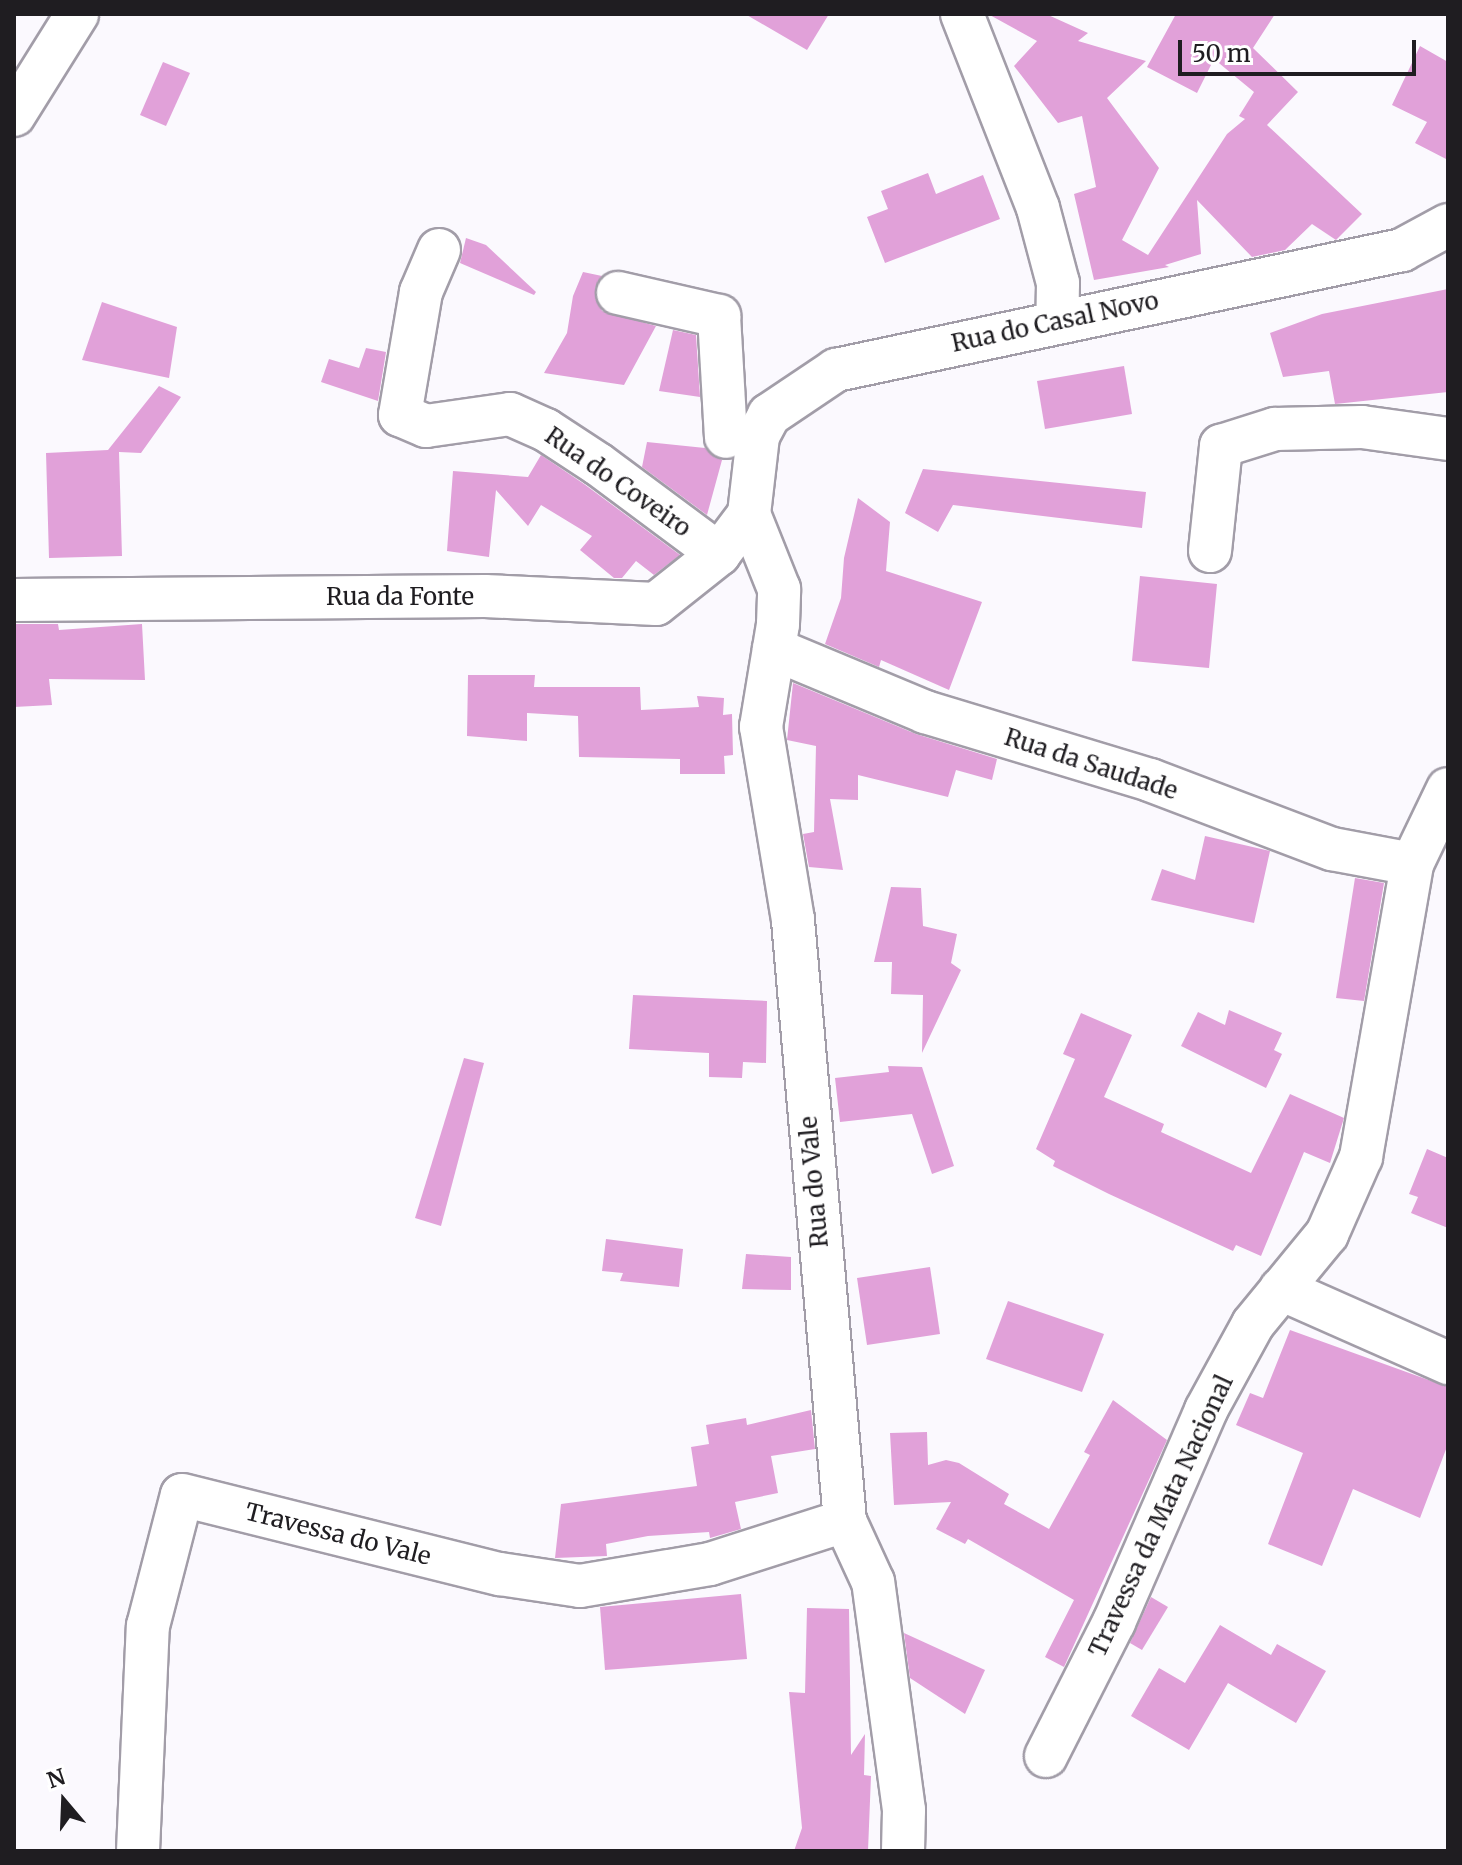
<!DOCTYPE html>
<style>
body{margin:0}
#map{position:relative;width:1462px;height:1865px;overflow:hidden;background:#fbf9fe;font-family:Merriweather,serif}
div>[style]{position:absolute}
.building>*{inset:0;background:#e1a1d9}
.roads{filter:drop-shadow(2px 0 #a29da8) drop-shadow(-2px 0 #a29da8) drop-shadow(0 2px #a29da8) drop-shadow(0 -2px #a29da8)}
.minor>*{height:42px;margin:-21px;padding:0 21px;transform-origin:21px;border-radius:21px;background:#fff}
span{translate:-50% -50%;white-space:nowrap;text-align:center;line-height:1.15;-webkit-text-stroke:6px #fff;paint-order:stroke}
.street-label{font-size:24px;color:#1f1d21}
.frame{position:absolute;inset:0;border:16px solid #1f1d21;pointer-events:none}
.north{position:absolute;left:24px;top:1761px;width:80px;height:80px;-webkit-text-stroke:6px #fff;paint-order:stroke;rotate:341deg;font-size:22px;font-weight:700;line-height:32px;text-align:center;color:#1f1d21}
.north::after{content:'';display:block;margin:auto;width:28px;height:36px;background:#1f1d21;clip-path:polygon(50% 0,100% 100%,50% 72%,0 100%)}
.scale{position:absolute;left:1178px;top:40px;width:238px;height:36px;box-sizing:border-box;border:4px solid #1f1d21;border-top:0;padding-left:10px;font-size:24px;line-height:28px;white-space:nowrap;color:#1f1d21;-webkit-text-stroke:6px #fff;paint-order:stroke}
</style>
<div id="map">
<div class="building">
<i style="clip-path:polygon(745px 14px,829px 14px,807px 50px)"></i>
<i style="clip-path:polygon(988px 14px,1046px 14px,1088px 33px,1078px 41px,1146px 61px,1107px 98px,1159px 168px,1122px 240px,1148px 255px,1227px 134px,1245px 119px,1239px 116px,1254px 92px,1214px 59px,1197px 93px,1147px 67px,1176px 14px,1275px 14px,1253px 48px,1298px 92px,1267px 125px,1362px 214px,1336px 240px,1312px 224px,1285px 250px,1252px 257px,1197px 200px,1201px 254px,1165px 265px,1169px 267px,1094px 280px,1074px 194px,1096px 187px,1082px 116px,1058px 123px,1014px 66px,1037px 41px)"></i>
<i style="clip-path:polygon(1420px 46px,1448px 62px,1448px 160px,1415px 143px,1427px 122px,1392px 105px)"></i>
<i style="clip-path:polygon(163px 62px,190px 73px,166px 126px,140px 115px)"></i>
<i style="clip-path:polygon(928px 173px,936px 194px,983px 175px,1000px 219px,885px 263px,867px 217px,888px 209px,881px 191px)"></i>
<i style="clip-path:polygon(466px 238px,486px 245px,536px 292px,534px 295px,460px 263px)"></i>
<i style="clip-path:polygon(583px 272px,602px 276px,595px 288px,602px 311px,656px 326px,624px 385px,544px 373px,567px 333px,573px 296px)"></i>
<i style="clip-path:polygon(1448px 289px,1448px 392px,1335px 404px,1329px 371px,1283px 377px,1270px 333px,1322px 314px)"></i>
<i style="clip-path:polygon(102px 302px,177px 327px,169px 378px,82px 360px)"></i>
<i style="clip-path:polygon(673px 330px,696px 335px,700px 397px,659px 391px)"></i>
<i style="clip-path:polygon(366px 348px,386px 352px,378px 401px,321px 382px,329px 359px,359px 368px)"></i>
<i style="clip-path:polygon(1124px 366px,1132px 414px,1045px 429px,1037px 381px)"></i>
<i style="clip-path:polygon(159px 386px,181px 397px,141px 453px,119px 452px,122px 556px,49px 558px,46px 453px,108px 450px)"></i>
<i style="clip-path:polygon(647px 442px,705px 448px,722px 460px,707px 515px,642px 467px)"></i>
<i style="clip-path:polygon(541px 455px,584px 484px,680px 555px,654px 575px,636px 561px,622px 578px,614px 578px,580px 550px,592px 536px,541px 505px,528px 526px,496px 490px,489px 557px,447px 551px,453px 471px,528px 477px)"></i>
<i style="clip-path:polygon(923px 469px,1146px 492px,1142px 528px,953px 505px,938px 532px,905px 513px)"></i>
<i style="clip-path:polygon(858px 498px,890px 522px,886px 571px,982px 602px,949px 690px,881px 660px,879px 667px,825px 644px,841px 598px,844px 558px)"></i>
<i style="clip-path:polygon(1140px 576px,1217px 584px,1209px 668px,1132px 661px)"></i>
<i style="clip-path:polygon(14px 624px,58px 624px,59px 630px,142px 624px,145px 680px,49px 679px,52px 705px,14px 707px)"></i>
<i style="clip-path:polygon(468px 675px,535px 675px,534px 687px,640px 687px,641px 710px,699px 707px,697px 696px,724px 698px,723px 715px,732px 714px,733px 755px,724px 756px,725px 774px,680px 774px,680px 759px,579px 757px,578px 716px,527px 713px,527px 741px,467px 736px)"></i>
<i style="clip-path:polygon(793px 683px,916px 734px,997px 759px,992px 780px,956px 770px,948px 797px,858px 775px,858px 800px,830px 799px,843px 870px,809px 867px,803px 834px,814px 832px,816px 746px,787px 740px)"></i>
<i style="clip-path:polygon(1205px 836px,1270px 851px,1254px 923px,1151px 900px,1162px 869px,1195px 880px)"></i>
<i style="clip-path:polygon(1355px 878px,1384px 883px,1364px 1001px,1336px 998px)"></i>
<i style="clip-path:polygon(891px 887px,921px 888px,923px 926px,957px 934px,951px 963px,961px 970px,922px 1053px,923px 995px,891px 994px,892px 962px,874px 962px)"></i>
<i style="clip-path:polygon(633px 995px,767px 1001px,766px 1063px,743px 1062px,742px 1078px,709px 1077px,709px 1053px,629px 1049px)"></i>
<i style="clip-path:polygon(1229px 1010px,1282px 1033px,1274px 1050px,1282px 1054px,1266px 1088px,1181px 1046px,1198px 1012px,1225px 1025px)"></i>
<i style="clip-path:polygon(1081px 1013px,1132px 1035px,1104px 1097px,1164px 1124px,1161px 1132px,1251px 1173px,1290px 1094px,1344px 1118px,1330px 1163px,1304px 1152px,1261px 1256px,1236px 1245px,1233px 1251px,1109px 1194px,1053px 1166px,1055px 1161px,1036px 1149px,1075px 1059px,1063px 1054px)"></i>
<i style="clip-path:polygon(464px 1058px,484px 1063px,441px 1226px,415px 1218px)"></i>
<i style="clip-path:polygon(888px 1066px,922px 1067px,954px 1166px,932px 1174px,912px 1114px,840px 1122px,835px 1078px,889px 1072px)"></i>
<i style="clip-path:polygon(1427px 1149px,1448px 1158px,1448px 1228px,1411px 1213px,1418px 1197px,1409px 1194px)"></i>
<i style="clip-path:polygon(606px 1239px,683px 1249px,679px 1287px,620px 1281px,623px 1273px,602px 1271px)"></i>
<i style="clip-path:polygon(746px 1254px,791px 1257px,791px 1290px,742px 1289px)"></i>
<i style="clip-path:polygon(930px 1267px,940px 1334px,867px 1345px,857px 1278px)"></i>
<i style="clip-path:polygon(1008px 1301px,1104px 1334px,1082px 1392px,986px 1359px)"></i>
<i style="clip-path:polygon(1290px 1330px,1448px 1387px,1448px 1444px,1420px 1518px,1353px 1489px,1322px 1566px,1268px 1544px,1303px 1453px,1236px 1425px,1250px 1393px,1263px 1398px)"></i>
<i style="clip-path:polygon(1113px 1400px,1167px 1440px,1064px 1667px,1045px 1657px,1074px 1600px,968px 1539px,965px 1544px,936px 1529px,951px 1502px,894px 1505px,890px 1433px,927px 1432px,928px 1465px,946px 1460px,959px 1463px,1009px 1494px,1004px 1504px,1049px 1529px,1090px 1455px,1084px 1452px)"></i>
<i style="clip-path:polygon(811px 1410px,815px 1449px,771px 1456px,778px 1493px,735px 1502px,741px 1529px,710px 1538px,709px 1532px,648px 1536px,606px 1544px,607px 1556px,555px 1558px,561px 1504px,697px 1486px,691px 1447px,709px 1444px,706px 1425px,746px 1418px,747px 1425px)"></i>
<i style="clip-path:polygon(741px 1594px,747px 1659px,605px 1670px,600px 1607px)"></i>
<i style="clip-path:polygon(1151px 1597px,1168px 1607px,1142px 1650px,1130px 1643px)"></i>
<i style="clip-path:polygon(807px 1608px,849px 1609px,851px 1755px,865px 1734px,864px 1775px,871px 1776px,868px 1851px,794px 1851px,802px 1828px,789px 1692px,805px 1693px)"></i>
<i style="clip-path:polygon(1220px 1625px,1271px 1655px,1277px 1644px,1326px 1671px,1296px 1723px,1228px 1683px,1189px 1750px,1131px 1716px,1159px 1668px,1185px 1683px)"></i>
<i style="clip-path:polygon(904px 1633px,985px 1670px,965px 1714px,910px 1678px)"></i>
</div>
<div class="roads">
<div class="minor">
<i style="left:962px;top:14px;width:208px;rotate:68.6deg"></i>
<i style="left:1038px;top:208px;width:78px;rotate:75.1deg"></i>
<i style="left:1058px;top:283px;width:39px;rotate:91deg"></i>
<i style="left:14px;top:115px;width:119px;rotate:-58deg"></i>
<i style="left:439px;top:250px;width:46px;rotate:113.2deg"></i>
<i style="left:421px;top:292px;width:125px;rotate:99.7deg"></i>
<i style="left:400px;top:415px;width:28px;rotate:23deg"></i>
<i style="left:426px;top:426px;width:85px;rotate:-8.1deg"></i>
<i style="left:510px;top:414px;width:39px;rotate:24deg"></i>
<i style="left:546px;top:430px;width:62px;rotate:33.2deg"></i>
<i style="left:598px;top:464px;width:151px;rotate:36.6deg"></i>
<i style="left:618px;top:293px;width:104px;rotate:12.8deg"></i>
<i style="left:719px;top:316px;width:121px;rotate:86.7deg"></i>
<i style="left:1210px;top:551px;width:106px;rotate:-84deg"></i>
<i style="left:1221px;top:446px;width:57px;rotate:-17.5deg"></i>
<i style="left:1275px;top:429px;width:87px;rotate:-1.3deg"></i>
<i style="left:1362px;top:427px;width:87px;rotate:7.9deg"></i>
<i style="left:14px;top:600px;width:471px;rotate:-0.5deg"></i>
<i style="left:485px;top:596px;width:171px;rotate:2.7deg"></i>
<i style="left:656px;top:604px;width:80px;rotate:-38.4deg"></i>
<i style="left:719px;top:554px;width:50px;rotate:-53.1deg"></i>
<i style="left:774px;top:649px;width:164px;rotate:22.6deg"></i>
<i style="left:925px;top:712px;width:235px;rotate:16.8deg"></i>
<i style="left:1150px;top:780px;width:195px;rotate:20.8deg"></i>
<i style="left:1332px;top:849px;width:81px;rotate:10.6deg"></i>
<i style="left:1281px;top:1289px;width:183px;rotate:23.9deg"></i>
<i style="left:1046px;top:1756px;width:150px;rotate:-63.1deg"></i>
<i style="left:1114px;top:1622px;width:231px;rotate:-66.5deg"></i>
<i style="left:1206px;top:1410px;width:98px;rotate:-61.3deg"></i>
<i style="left:1253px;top:1324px;width:117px;rotate:-50.6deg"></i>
<i style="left:1327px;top:1234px;width:84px;rotate:-66.2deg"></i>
<i style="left:1361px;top:1157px;width:297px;rotate:-80.1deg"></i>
<i style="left:1412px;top:864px;width:83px;rotate:-64.4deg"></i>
<i style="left:138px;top:1851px;width:225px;rotate:-87.5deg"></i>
<i style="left:148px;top:1626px;width:135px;rotate:-75.5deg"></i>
<i style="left:182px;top:1495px;width:328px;rotate:14deg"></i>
<i style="left:500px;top:1574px;width:81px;rotate:8.5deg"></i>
<i style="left:580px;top:1586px;width:132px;rotate:-9.6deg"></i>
<i style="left:710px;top:1564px;width:142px;rotate:-17.7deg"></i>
<i style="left:903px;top:1851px;width:41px;rotate:-88.6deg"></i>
<i style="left:904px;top:1810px;width:230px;rotate:-97.7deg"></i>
<i style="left:873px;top:1582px;width:67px;rotate:-114.7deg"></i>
<i style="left:845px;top:1521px;width:603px;rotate:-94.95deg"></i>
<i style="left:793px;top:920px;width:196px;rotate:-99.4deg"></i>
<i style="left:761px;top:727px;width:104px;rotate:-80.6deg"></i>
<i style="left:778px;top:624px;width:35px;rotate:-88deg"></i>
<i style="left:779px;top:589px;width:81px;rotate:-111.8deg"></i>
<i style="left:749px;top:514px;width:79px;rotate:-83.4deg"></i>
<i style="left:758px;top:436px;width:24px;rotate:-62deg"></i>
<i style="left:769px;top:415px;width:81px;rotate:-33.9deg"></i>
<i style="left:836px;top:370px;width:579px;rotate:-11.97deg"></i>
<i style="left:1402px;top:250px;width:52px;rotate:-28.5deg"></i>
</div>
</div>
<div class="street-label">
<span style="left:1055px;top:322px;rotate:-12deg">Rua do Casal Novo</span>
<span style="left:618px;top:482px;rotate:35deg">Rua do Coveiro</span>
<span style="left:400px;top:597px">Rua da Fonte</span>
<span style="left:1091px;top:764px;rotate:18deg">Rua da Saudade</span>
<span style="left:814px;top:1182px;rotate:-95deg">Rua do Vale</span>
<span style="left:1161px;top:1516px;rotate:-65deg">Travessa da Mata Nacional</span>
<span style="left:338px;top:1534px;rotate:14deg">Travessa do Vale</span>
</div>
<div class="frame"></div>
<div class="north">N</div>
<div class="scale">50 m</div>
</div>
